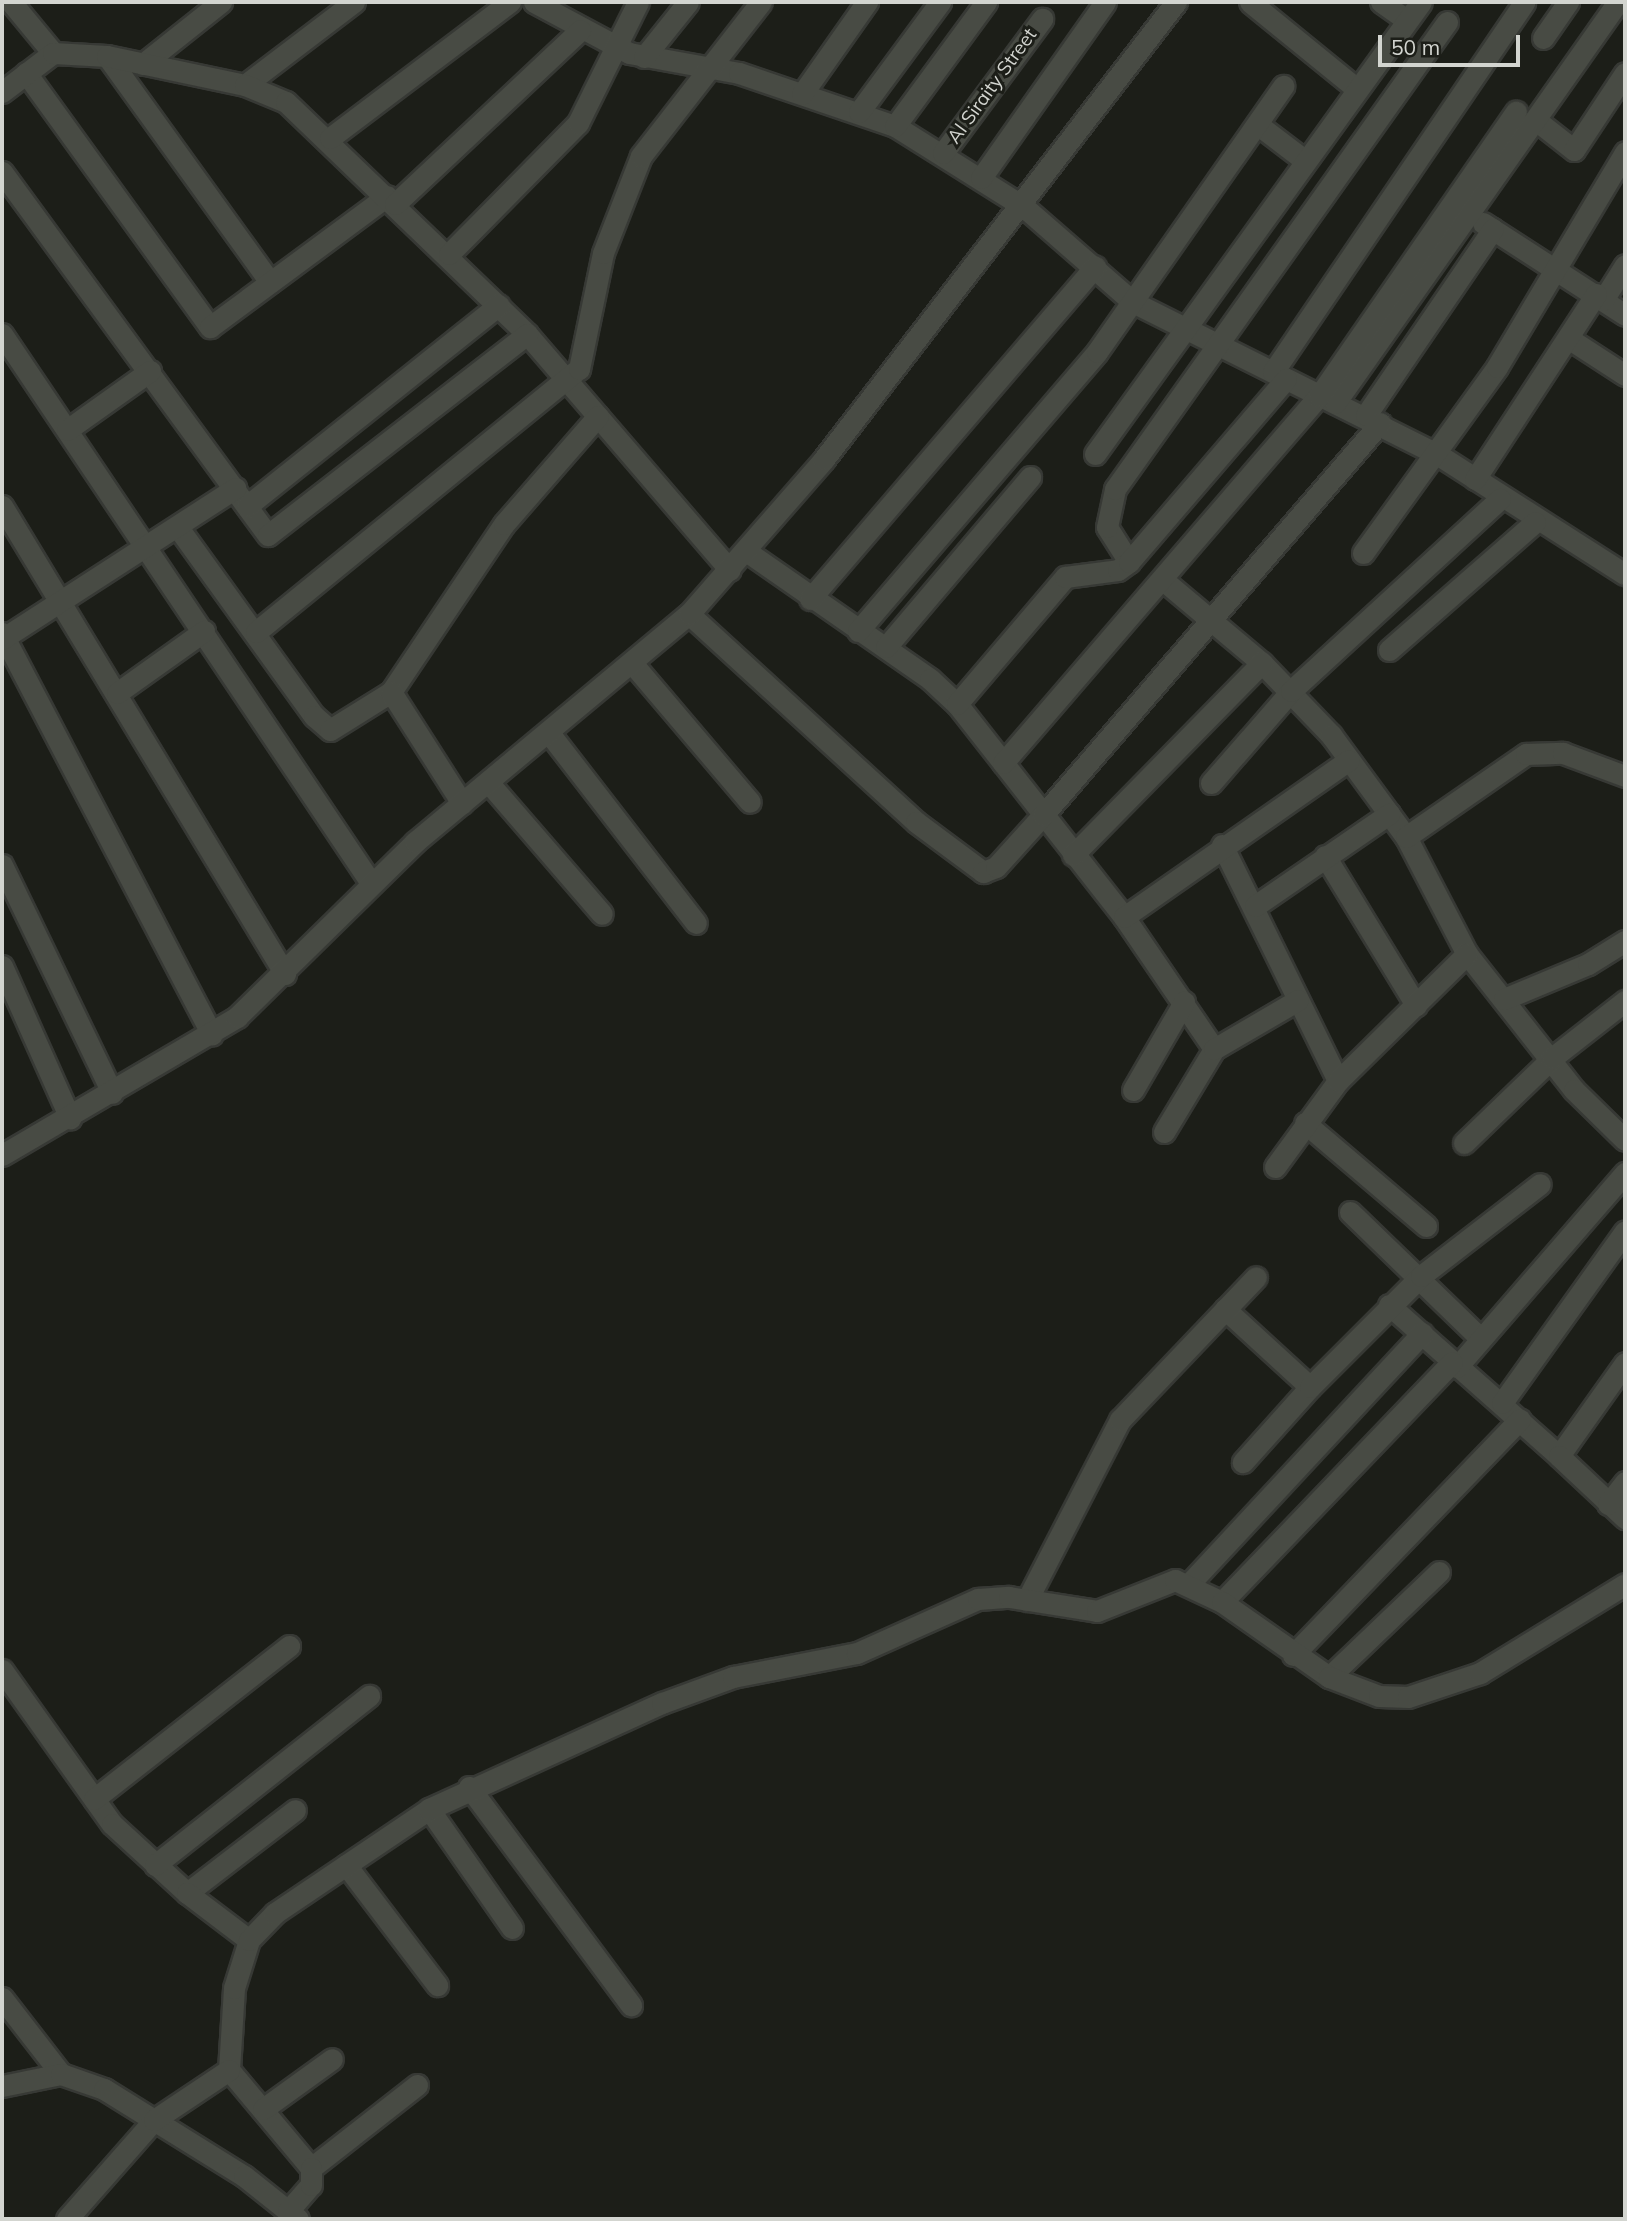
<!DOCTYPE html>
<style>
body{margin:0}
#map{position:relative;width:1627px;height:2221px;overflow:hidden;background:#1c1e18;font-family:Mulish,sans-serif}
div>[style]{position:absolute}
.roads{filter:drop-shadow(2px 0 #373935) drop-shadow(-2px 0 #373935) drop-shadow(0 2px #373935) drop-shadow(0 -2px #373935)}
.street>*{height:21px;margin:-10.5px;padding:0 10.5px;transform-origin:10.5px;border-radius:10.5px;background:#484b44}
span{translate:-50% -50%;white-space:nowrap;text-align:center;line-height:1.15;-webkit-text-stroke:6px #1c1e18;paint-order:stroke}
.street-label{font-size:19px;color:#d3d5d0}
.frame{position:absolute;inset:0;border:4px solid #d3d5d0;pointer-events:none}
.scale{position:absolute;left:1378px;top:35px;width:142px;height:32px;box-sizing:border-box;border:4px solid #d3d5d0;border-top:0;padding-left:9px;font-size:21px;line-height:24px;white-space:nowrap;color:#d3d5d0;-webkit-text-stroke:5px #1c1e18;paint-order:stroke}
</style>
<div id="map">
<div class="roads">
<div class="street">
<i style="left:11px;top:2px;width:66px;rotate:50.5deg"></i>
<i style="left:534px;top:2px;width:108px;rotate:28.2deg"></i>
<i style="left:629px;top:53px;width:112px;rotate:10.3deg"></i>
<i style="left:739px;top:73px;width:165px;rotate:18.8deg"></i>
<i style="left:895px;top:126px;width:152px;rotate:32.1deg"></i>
<i style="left:1024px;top:207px;width:145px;rotate:41.1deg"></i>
<i style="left:1133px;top:302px;width:340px;rotate:26.6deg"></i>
<i style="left:1437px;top:454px;width:223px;rotate:32.6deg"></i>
<i style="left:1250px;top:2px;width:138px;rotate:39.1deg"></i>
<i style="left:1381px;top:2px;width:32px;rotate:35deg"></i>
<i style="left:1543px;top:38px;width:44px;rotate:-55.2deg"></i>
<i style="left:107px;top:56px;width:279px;rotate:54.2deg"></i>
<i style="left:644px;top:57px;width:70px;rotate:-51.3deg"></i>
<i style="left:143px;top:64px;width:100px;rotate:-38.5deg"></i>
<i style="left:26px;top:73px;width:314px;rotate:54.1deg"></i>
<i style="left:210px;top:327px;width:220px;rotate:-36.5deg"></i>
<i style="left:245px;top:85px;width:137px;rotate:-37.3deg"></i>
<i style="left:2px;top:92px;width:64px;rotate:-37.4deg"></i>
<i style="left:53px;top:53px;width:54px;rotate:3.2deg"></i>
<i style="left:107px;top:56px;width:141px;rotate:11.9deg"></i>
<i style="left:245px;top:85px;width:44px;rotate:22.5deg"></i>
<i style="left:286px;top:102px;width:335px;rotate:43.9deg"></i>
<i style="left:527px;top:334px;width:311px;rotate:49.3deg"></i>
<i style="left:802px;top:94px;width:113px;rotate:-54.8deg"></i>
<i style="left:859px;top:112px;width:137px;rotate:-53.6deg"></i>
<i style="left:1537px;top:121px;width:47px;rotate:38.1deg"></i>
<i style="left:1574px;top:150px;width:92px;rotate:-56.5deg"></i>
<i style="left:1257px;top:124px;width:58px;rotate:37.3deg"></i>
<i style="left:895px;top:126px;width:154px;rotate:-53.7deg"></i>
<i style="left:330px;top:138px;width:226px;rotate:-37.1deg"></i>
<i style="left:943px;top:153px;width:167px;rotate:-53.5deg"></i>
<i style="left:2px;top:172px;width:450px;rotate:53.8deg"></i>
<i style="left:268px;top:535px;width:328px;rotate:-37.8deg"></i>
<i style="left:981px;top:178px;width:215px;rotate:-54.8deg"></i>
<i style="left:395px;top:204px;width:254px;rotate:-43.2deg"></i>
<i style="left:1483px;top:223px;width:169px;rotate:32.9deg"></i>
<i style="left:449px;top:254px;width:184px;rotate:-45.4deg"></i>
<i style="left:578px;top:123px;width:135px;rotate:-63.6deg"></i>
<i style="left:1603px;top:300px;width:41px;rotate:-57.8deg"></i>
<i style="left:2px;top:334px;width:661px;rotate:56.09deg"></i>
<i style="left:1568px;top:338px;width:68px;rotate:33deg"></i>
<i style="left:1273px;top:372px;width:447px;rotate:-55.8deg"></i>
<i style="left:1335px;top:403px;width:491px;rotate:-54.8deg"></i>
<i style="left:1366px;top:415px;width:225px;rotate:-55.7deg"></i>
<i style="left:67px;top:430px;width:102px;rotate:-35.4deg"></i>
<i style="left:1095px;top:454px;width:557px;rotate:-54.2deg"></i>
<i style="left:1475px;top:479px;width:221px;rotate:-56.8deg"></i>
<i style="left:2px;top:506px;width:547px;rotate:58.84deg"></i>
<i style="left:247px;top:506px;width:322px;rotate:-38.6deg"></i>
<i style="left:179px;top:529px;width:231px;rotate:54.2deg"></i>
<i style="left:314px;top:716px;width:21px;rotate:41deg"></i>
<i style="left:330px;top:730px;width:72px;rotate:-31.9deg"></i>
<i style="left:391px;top:692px;width:202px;rotate:-56.1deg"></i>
<i style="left:504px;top:524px;width:143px;rotate:-49deg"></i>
<i style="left:746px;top:551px;width:224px;rotate:34.8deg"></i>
<i style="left:930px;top:679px;width:37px;rotate:43deg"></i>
<i style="left:957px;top:704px;width:271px;rotate:51.9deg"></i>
<i style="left:1124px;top:917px;width:160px;rotate:55.7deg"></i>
<i style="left:1363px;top:553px;width:229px;rotate:-54.2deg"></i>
<i style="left:1497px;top:367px;width:250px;rotate:-59.2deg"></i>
<i style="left:1129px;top:562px;width:41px;rotate:-122.2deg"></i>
<i style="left:1107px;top:527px;width:39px;rotate:-78deg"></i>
<i style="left:1115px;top:489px;width:573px;rotate:-54.59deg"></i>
<i style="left:1163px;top:580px;width:129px;rotate:40deg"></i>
<i style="left:1262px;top:663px;width:100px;rotate:46.2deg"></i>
<i style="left:1331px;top:735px;width:127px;rotate:53.7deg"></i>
<i style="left:1406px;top:837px;width:132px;rotate:62.5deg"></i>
<i style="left:1467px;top:954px;width:173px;rotate:51.8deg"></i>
<i style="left:1574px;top:1090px;width:71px;rotate:44.4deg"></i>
<i style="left:810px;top:599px;width:438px;rotate:-49.4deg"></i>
<i style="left:689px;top:614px;width:308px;rotate:42.5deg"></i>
<i style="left:916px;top:822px;width:84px;rotate:36.7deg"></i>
<i style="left:983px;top:872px;width:14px;rotate:-21deg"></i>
<i style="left:996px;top:867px;width:70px;rotate:-47.9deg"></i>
<i style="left:1043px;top:815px;width:517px;rotate:-49.31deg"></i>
<i style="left:858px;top:631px;width:367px;rotate:-49.4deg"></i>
<i style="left:1097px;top:352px;width:325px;rotate:-55deg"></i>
<i style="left:256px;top:632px;width:417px;rotate:-39.2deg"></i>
<i style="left:579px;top:369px;width:118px;rotate:-78.3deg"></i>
<i style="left:603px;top:253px;width:104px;rotate:-68.6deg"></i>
<i style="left:641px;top:156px;width:195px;rotate:-52.1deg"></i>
<i style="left:2px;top:633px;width:453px;rotate:62.4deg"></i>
<i style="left:2px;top:639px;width:278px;rotate:-32.9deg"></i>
<i style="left:886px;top:647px;width:223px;rotate:-49.7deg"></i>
<i style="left:1389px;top:650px;width:194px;rotate:-41.2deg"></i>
<i style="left:632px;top:663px;width:182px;rotate:49.7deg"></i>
<i style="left:391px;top:692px;width:132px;rotate:57.4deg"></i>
<i style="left:117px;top:693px;width:107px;rotate:-35.5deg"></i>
<i style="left:957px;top:704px;width:167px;rotate:-49.6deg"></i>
<i style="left:1065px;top:577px;width:53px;rotate:-7.5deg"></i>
<i style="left:1118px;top:570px;width:14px;rotate:-36deg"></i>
<i style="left:1129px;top:562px;width:241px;rotate:-49.4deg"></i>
<i style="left:549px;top:733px;width:240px;rotate:52.3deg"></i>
<i style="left:1003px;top:763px;width:484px;rotate:-49.3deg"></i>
<i style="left:1319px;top:396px;width:346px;rotate:-55.3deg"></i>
<i style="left:488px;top:782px;width:174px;rotate:49.2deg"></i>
<i style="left:1211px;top:783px;width:122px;rotate:-49deg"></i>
<i style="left:1291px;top:691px;width:284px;rotate:-42.6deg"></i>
<i style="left:1406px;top:837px;width:146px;rotate:-34.7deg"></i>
<i style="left:1526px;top:754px;width:37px;rotate:-2deg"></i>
<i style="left:1563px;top:753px;width:66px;rotate:20.4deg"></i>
<i style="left:1222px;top:845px;width:263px;rotate:63.8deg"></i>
<i style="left:1073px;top:855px;width:269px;rotate:-45.5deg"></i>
<i style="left:1325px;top:856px;width:175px;rotate:58.6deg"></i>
<i style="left:2px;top:865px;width:253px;rotate:64.2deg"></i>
<i style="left:1255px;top:906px;width:163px;rotate:-34.5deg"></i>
<i style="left:1124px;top:917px;width:274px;rotate:-34.9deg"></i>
<i style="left:2px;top:966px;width:167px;rotate:65.9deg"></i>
<i style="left:1504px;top:999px;width:91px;rotate:-22.6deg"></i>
<i style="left:1588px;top:964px;width:44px;rotate:-31.9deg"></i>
<i style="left:1133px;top:1090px;width:102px;rotate:-59.9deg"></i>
<i style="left:1305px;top:1123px;width:159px;rotate:40.4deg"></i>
<i style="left:1164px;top:1132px;width:97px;rotate:-58.9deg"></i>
<i style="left:1214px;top:1049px;width:97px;rotate:-30.3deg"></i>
<i style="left:1464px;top:1143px;width:122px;rotate:-44deg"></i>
<i style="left:1552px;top:1058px;width:93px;rotate:-38deg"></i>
<i style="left:2px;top:1155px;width:273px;rotate:-30.4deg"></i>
<i style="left:237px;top:1017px;width:250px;rotate:-44.5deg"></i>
<i style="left:415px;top:842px;width:356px;rotate:-39.8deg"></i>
<i style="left:689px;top:614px;width:206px;rotate:-48.9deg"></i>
<i style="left:824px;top:459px;width:577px;rotate:-52.4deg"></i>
<i style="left:1275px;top:1167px;width:107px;rotate:-53.8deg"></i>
<i style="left:1338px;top:1081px;width:181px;rotate:-44.6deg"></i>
<i style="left:1350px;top:1212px;width:182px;rotate:44.1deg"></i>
<i style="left:1389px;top:1305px;width:227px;rotate:41.6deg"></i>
<i style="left:1225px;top:1309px;width:115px;rotate:42.5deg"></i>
<i style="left:1310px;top:1387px;width:101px;rotate:131.8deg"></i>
<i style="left:1625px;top:1363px;width:114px;rotate:125.4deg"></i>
<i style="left:1559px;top:1456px;width:91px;rotate:43.2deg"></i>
<i style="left:1457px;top:1367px;width:257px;rotate:-49.1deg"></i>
<i style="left:1310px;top:1387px;width:157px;rotate:-45deg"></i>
<i style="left:1421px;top:1276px;width:150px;rotate:-37.7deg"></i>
<i style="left:1502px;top:1403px;width:211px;rotate:-54.4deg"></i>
<i style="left:1608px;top:1504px;width:28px;rotate:-52deg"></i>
<i style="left:1190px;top:1583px;width:341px;rotate:-47.1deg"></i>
<i style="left:1027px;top:1600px;width:203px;rotate:-62.7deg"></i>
<i style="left:1120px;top:1420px;width:197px;rotate:-46.4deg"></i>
<i style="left:1222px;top:1602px;width:332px;rotate:-46.2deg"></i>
<i style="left:1293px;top:1655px;width:327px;rotate:-46.1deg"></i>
<i style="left:2px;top:1670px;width:189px;rotate:54.5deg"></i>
<i style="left:112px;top:1824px;width:102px;rotate:42.6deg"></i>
<i style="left:187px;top:1893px;width:136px;rotate:-37.5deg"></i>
<i style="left:1329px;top:1677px;width:152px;rotate:-43.7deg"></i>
<i style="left:469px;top:1787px;width:272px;rotate:53.4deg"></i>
<i style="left:94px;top:1799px;width:248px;rotate:-38.1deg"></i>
<i style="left:429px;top:1809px;width:145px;rotate:55.1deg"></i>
<i style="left:155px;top:1865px;width:273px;rotate:-38.3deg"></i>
<i style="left:346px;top:1865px;width:151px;rotate:52.8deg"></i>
<i style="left:187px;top:1893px;width:78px;rotate:37.2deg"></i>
<i style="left:2px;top:1998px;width:96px;rotate:52.2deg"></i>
<i style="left:417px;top:2085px;width:135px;rotate:141.9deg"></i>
<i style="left:311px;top:2168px;width:128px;rotate:-129.9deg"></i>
<i style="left:229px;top:2070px;width:82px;rotate:-86.5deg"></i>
<i style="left:234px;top:1988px;width:50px;rotate:-72.6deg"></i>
<i style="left:249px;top:1940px;width:37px;rotate:-46deg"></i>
<i style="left:275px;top:1913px;width:186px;rotate:-34deg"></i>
<i style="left:429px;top:1809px;width:256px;rotate:-24.5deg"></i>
<i style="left:662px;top:1703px;width:76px;rotate:-20.1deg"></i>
<i style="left:733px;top:1677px;width:126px;rotate:-11deg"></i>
<i style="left:857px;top:1653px;width:133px;rotate:-24.1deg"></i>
<i style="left:978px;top:1599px;width:31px;rotate:-4deg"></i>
<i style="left:1009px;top:1597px;width:89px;rotate:9deg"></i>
<i style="left:1097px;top:1611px;width:84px;rotate:-21.7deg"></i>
<i style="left:1175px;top:1580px;width:52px;rotate:25.1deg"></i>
<i style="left:1222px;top:1602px;width:131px;rotate:35deg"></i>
<i style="left:1329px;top:1677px;width:53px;rotate:20.8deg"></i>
<i style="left:1379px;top:1696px;width:29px;rotate:2deg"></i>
<i style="left:1408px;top:1697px;width:76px;rotate:-18.4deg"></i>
<i style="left:1480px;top:1673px;width:170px;rotate:-31.5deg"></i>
<i style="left:2px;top:2086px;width:60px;rotate:-11.5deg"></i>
<i style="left:61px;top:2074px;width:46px;rotate:19.2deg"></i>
<i style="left:104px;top:2089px;width:165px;rotate:31.9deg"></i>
<i style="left:244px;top:2176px;width:69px;rotate:38.5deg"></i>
<i style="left:263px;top:2109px;width:85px;rotate:-35.9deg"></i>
<i style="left:288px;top:2211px;width:35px;rotate:-49deg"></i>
<i style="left:311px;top:2185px;width:17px;rotate:-90deg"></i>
<i style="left:67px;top:2219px;width:132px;rotate:-48.7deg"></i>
<i style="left:154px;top:2120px;width:90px;rotate:-33.7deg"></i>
</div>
</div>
<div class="street-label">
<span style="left:992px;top:86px;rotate:-54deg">Al Siraity Street</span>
</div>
<div class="frame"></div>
<div class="scale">50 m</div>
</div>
